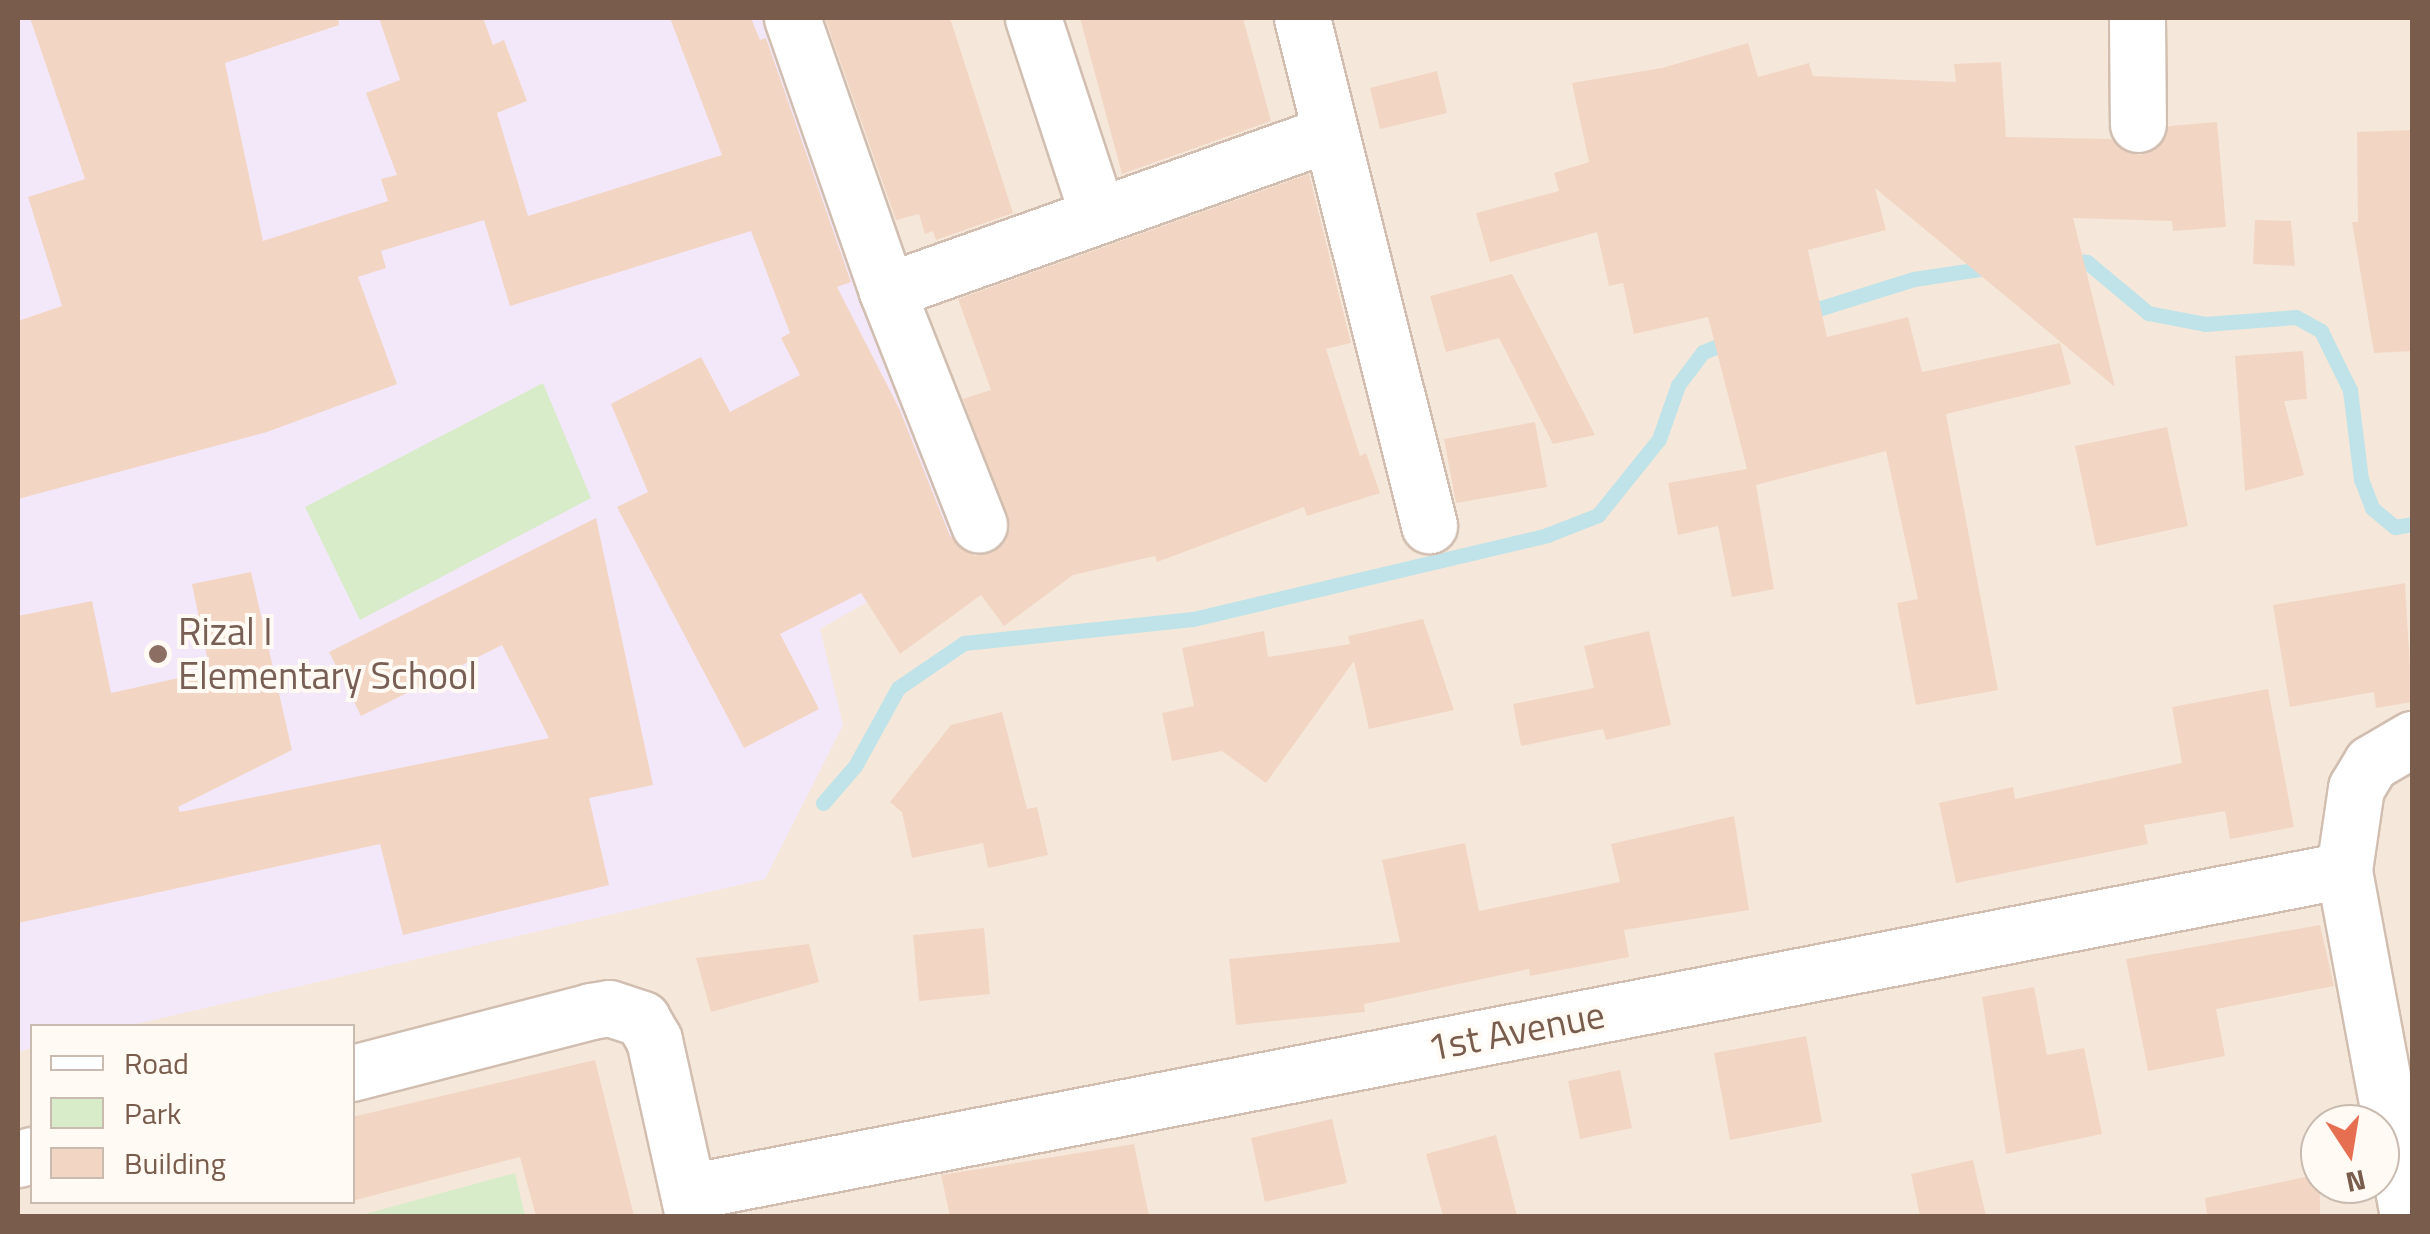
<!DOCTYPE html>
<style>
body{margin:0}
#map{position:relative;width:2430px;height:1234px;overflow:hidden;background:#fdf6ec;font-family:"Titillium Web",sans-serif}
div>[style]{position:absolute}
.residential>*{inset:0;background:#f5e8da}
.education>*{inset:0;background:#f3e8fa}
.green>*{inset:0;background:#d8ecc9}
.stream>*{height:15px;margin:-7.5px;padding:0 7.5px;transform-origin:7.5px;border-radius:7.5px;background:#bfe3e8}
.building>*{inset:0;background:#f3d5c3}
.roads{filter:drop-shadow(2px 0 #d1beb0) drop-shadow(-2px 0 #d1beb0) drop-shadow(0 2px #d1beb0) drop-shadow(0 -2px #d1beb0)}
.minor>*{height:55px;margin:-27.5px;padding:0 27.5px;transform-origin:27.5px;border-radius:27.5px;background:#fff}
.dots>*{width:28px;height:28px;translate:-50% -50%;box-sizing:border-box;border:5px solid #fffaf3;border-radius:50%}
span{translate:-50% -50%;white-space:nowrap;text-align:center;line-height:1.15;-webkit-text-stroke:8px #fffaf3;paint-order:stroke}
.education-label{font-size:38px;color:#785e54}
.left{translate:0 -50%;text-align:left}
.street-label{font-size:38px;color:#7a5c4d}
.frame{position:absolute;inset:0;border:20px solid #7a5c4d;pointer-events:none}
.legend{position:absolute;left:30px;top:1024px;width:325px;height:180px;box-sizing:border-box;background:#fffaf3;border:2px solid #cabbb1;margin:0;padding:12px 18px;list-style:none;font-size:30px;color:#7a5c4d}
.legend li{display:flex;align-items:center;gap:20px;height:50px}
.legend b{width:50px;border:2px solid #cabbb1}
.north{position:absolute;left:2300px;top:1104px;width:100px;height:100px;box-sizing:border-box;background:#fffaf3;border:2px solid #cabbb1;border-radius:50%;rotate:168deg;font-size:28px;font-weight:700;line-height:40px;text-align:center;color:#7a5c4d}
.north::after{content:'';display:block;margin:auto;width:35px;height:45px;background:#e76f51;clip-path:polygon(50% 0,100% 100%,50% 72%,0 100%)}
</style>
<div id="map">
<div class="residential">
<i style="clip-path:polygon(evenodd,18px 18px,2412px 18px,2412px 1216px,18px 1216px,18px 18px,32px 1026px,352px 1026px,352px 1202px,32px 1202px,32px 1026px,18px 18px,2320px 1124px,2380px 1124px,2380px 1184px,2320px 1184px,2320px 1124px)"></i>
</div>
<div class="education">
<i style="clip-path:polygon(18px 18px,774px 18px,984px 535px,820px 629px,843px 725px,765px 879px,127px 1026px,32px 1026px,32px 1048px,18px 1052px)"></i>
</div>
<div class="green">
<i style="clip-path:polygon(543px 383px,591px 498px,360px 620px,305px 507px)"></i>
<i style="clip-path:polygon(515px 1173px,525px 1216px,358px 1216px)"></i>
</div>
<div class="stream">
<i style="left:2065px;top:260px;width:22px;rotate:5deg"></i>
<i style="left:2087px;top:262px;width:80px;rotate:39.9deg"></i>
<i style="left:2148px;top:313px;width:58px;rotate:10.9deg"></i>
<i style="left:2205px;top:324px;width:91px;rotate:-4.4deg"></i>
<i style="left:2296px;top:317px;width:29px;rotate:29deg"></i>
<i style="left:2321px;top:331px;width:66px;rotate:63.8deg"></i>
<i style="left:2350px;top:390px;width:90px;rotate:83deg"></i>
<i style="left:2361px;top:479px;width:31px;rotate:69deg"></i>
<i style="left:2372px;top:508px;width:30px;rotate:40deg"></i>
<i style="left:2395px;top:527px;width:17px;rotate:-10deg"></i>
<i style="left:1802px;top:314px;width:117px;rotate:-17.4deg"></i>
<i style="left:1914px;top:279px;width:79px;rotate:-8.7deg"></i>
<i style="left:823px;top:803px;width:49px;rotate:-49.1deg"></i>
<i style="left:855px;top:766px;width:89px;rotate:-61.1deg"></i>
<i style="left:898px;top:688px;width:80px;rotate:-34.3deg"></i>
<i style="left:964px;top:643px;width:230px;rotate:-6deg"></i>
<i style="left:1193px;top:619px;width:364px;rotate:-13.3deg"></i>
<i style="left:1547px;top:535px;width:55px;rotate:-21.4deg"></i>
<i style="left:1598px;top:515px;width:97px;rotate:-51.2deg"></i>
<i style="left:1659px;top:439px;width:57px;rotate:-70.6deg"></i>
<i style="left:1678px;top:385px;width:41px;rotate:-52.9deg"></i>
<i style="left:1703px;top:352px;width:32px;rotate:-22deg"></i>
</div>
<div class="building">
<i style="clip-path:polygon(30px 18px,338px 18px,339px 25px,225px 63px,263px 241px,388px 201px,381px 179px,397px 175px,366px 93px,400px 80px,379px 18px,483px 18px,493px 45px,504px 40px,527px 101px,497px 113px,528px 216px,722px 155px,670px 18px,751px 18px,760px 40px,766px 38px,851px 282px,837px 287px,899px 408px,950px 536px,975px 556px,1003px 545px,1010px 529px,963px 399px,991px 390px,958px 299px,1309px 174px,1351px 343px,1326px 349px,1360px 456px,1366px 453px,1380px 493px,1307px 516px,1304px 507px,1157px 562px,1155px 556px,1073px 575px,1004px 626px,981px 595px,900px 654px,861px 593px,780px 634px,819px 709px,744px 748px,617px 507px,648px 492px,611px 404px,701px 357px,730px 412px,800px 375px,781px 338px,790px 333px,751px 231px,510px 306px,484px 220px,381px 251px,386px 268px,358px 277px,397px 384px,267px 432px,18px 499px,18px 321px,62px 306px,28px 197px,85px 179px)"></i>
<i style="clip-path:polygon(825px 18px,950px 18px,1013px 213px,936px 240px,933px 231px,925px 234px,919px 214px,896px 220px)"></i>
<i style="clip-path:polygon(1080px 18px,1243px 18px,1271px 121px,1122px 174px)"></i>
<i style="clip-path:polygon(1748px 43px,1758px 77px,1809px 63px,1813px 76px,1956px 82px,1954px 64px,2001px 62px,2006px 137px,2111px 139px,2139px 155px,2155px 150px,2169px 126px,2217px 122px,2226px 227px,2173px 231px,2172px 221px,2073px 218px,2115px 387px,1875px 188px,1886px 230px,1808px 250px,1827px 337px,1908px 317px,1922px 372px,2060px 343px,2071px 384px,1946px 414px,1998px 690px,1916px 705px,1897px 603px,1918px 599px,1886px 451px,1756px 485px,1774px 589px,1732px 597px,1718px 526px,1678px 535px,1668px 483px,1747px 469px,1708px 317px,1634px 334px,1623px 283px,1609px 286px,1597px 232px,1490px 262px,1476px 213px,1559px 191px,1554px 173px,1589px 162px,1572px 83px,1662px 68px)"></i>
<i style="clip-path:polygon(1437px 71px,1447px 113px,1380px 129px,1370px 88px)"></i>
<i style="clip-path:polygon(2412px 130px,2412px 351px,2374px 353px,2352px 222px,2358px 222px,2357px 132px)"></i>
<i style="clip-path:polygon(2255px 220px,2291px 221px,2295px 266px,2253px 264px)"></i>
<i style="clip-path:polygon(1512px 274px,1572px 390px,1595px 435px,1553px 444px,1499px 338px,1446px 352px,1430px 296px)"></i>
<i style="clip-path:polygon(2303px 351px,2307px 399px,2284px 401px,2304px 475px,2245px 491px,2235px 356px)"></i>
<i style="clip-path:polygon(1535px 422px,1547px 487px,1456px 503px,1444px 439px)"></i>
<i style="clip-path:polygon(2167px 427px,2188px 526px,2096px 546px,2075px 446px)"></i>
<i style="clip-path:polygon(596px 518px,653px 785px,589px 798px,609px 885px,403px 935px,380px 844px,18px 923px,18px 616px,92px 601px,111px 693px,210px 671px,192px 584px,251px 572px,292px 750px,178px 807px,180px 812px,549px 738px,502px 645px,361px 716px,329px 652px)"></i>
<i style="clip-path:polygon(2405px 583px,2412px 702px,2376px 708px,2374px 692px,2290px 707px,2273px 605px)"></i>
<i style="clip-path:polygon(1423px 619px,1454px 710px,1369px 729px,1354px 661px,1266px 783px,1222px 751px,1172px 761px,1162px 713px,1194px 706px,1182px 648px,1264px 631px,1268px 657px,1350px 644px,1348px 636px)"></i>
<i style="clip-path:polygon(1649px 631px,1671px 725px,1606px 740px,1603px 729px,1521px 746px,1513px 704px,1594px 688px,1584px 646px)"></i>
<i style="clip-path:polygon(2268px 689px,2294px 827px,2230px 839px,2225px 811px,2144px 825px,2148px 844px,1956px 883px,1939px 803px,2013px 787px,2015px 799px,2182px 763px,2172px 707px)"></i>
<i style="clip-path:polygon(1002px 712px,1027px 809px,1037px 807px,1048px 855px,988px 868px,983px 843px,912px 858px,902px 812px,890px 802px,951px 725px)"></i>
<i style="clip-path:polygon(1734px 816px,1749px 910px,1624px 930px,1629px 957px,1530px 976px,1529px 969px,1364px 1004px,1365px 1012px,1236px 1025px,1229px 959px,1400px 942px,1382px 860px,1465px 843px,1479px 911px,1620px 882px,1611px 844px)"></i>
<i style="clip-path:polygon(2320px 925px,2334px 986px,2216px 1009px,2225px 1056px,2148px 1071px,2126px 959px)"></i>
<i style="clip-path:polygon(984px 928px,990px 994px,919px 1001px,913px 935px)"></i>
<i style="clip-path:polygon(809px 944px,819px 982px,711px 1012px,696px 958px)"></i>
<i style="clip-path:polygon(2034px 987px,2047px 1055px,2084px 1048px,2102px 1134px,2006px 1154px,1982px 997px)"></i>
<i style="clip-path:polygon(1806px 1036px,1822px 1122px,1730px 1140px,1714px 1053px)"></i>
<i style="clip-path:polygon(595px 1060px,634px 1216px,536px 1216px,520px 1157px,352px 1201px,352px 1117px)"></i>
<i style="clip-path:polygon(1620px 1070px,1632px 1128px,1580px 1139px,1568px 1081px)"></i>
<i style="clip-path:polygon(1332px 1119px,1347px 1183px,1265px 1202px,1251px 1138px)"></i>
<i style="clip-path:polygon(1496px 1135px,1517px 1216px,1443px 1216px,1426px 1154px)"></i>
<i style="clip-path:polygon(1134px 1144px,1149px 1216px,950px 1216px,941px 1175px)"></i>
<i style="clip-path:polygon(1973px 1160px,1986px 1216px,1920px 1216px,1911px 1174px)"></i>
<i style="clip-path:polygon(2320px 1174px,2320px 1216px,2207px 1216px,2205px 1198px)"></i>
</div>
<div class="roads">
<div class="minor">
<i style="left:792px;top:18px;width:289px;rotate:70.8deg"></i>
<i style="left:887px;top:291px;width:251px;rotate:68.5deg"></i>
<i style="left:1033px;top:18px;width:208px;rotate:71.8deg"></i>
<i style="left:1302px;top:18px;width:523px;rotate:75.94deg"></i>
<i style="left:2137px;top:18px;width:106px;rotate:89.5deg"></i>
<i style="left:887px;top:291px;width:468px;rotate:-19.6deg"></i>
<i style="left:352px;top:1073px;width:247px;rotate:-14.5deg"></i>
<i style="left:591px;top:1011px;width:18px;rotate:-9deg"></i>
<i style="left:609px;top:1008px;width:35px;rotate:18deg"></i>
<i style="left:642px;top:1019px;width:24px;rotate:60deg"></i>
<i style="left:654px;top:1040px;width:180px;rotate:77.5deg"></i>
<i style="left:18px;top:1159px;width:15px;rotate:-16deg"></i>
<i style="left:688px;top:1192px;width:1687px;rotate:-11deg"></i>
<i style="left:2408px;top:1216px;width:352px;rotate:-100.5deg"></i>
<i style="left:2344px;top:870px;width:83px;rotate:-81.7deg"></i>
<i style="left:2356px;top:788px;width:29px;rotate:-59deg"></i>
<i style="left:2371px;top:763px;width:48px;rotate:-30.3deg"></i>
</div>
</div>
<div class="dots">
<i style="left:158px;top:654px;background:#8d6e63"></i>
</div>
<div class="education-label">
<span class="left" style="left:178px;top:654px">Rizal I<br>Elementary School</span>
</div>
<div class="street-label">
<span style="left:1516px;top:1031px;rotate:-11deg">1st Avenue</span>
</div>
<div class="frame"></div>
<ul class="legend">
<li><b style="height:12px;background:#fff"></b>Road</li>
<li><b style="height:28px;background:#d8ecc9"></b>Park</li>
<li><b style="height:28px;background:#f3d5c3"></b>Building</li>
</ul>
<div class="north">N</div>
</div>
